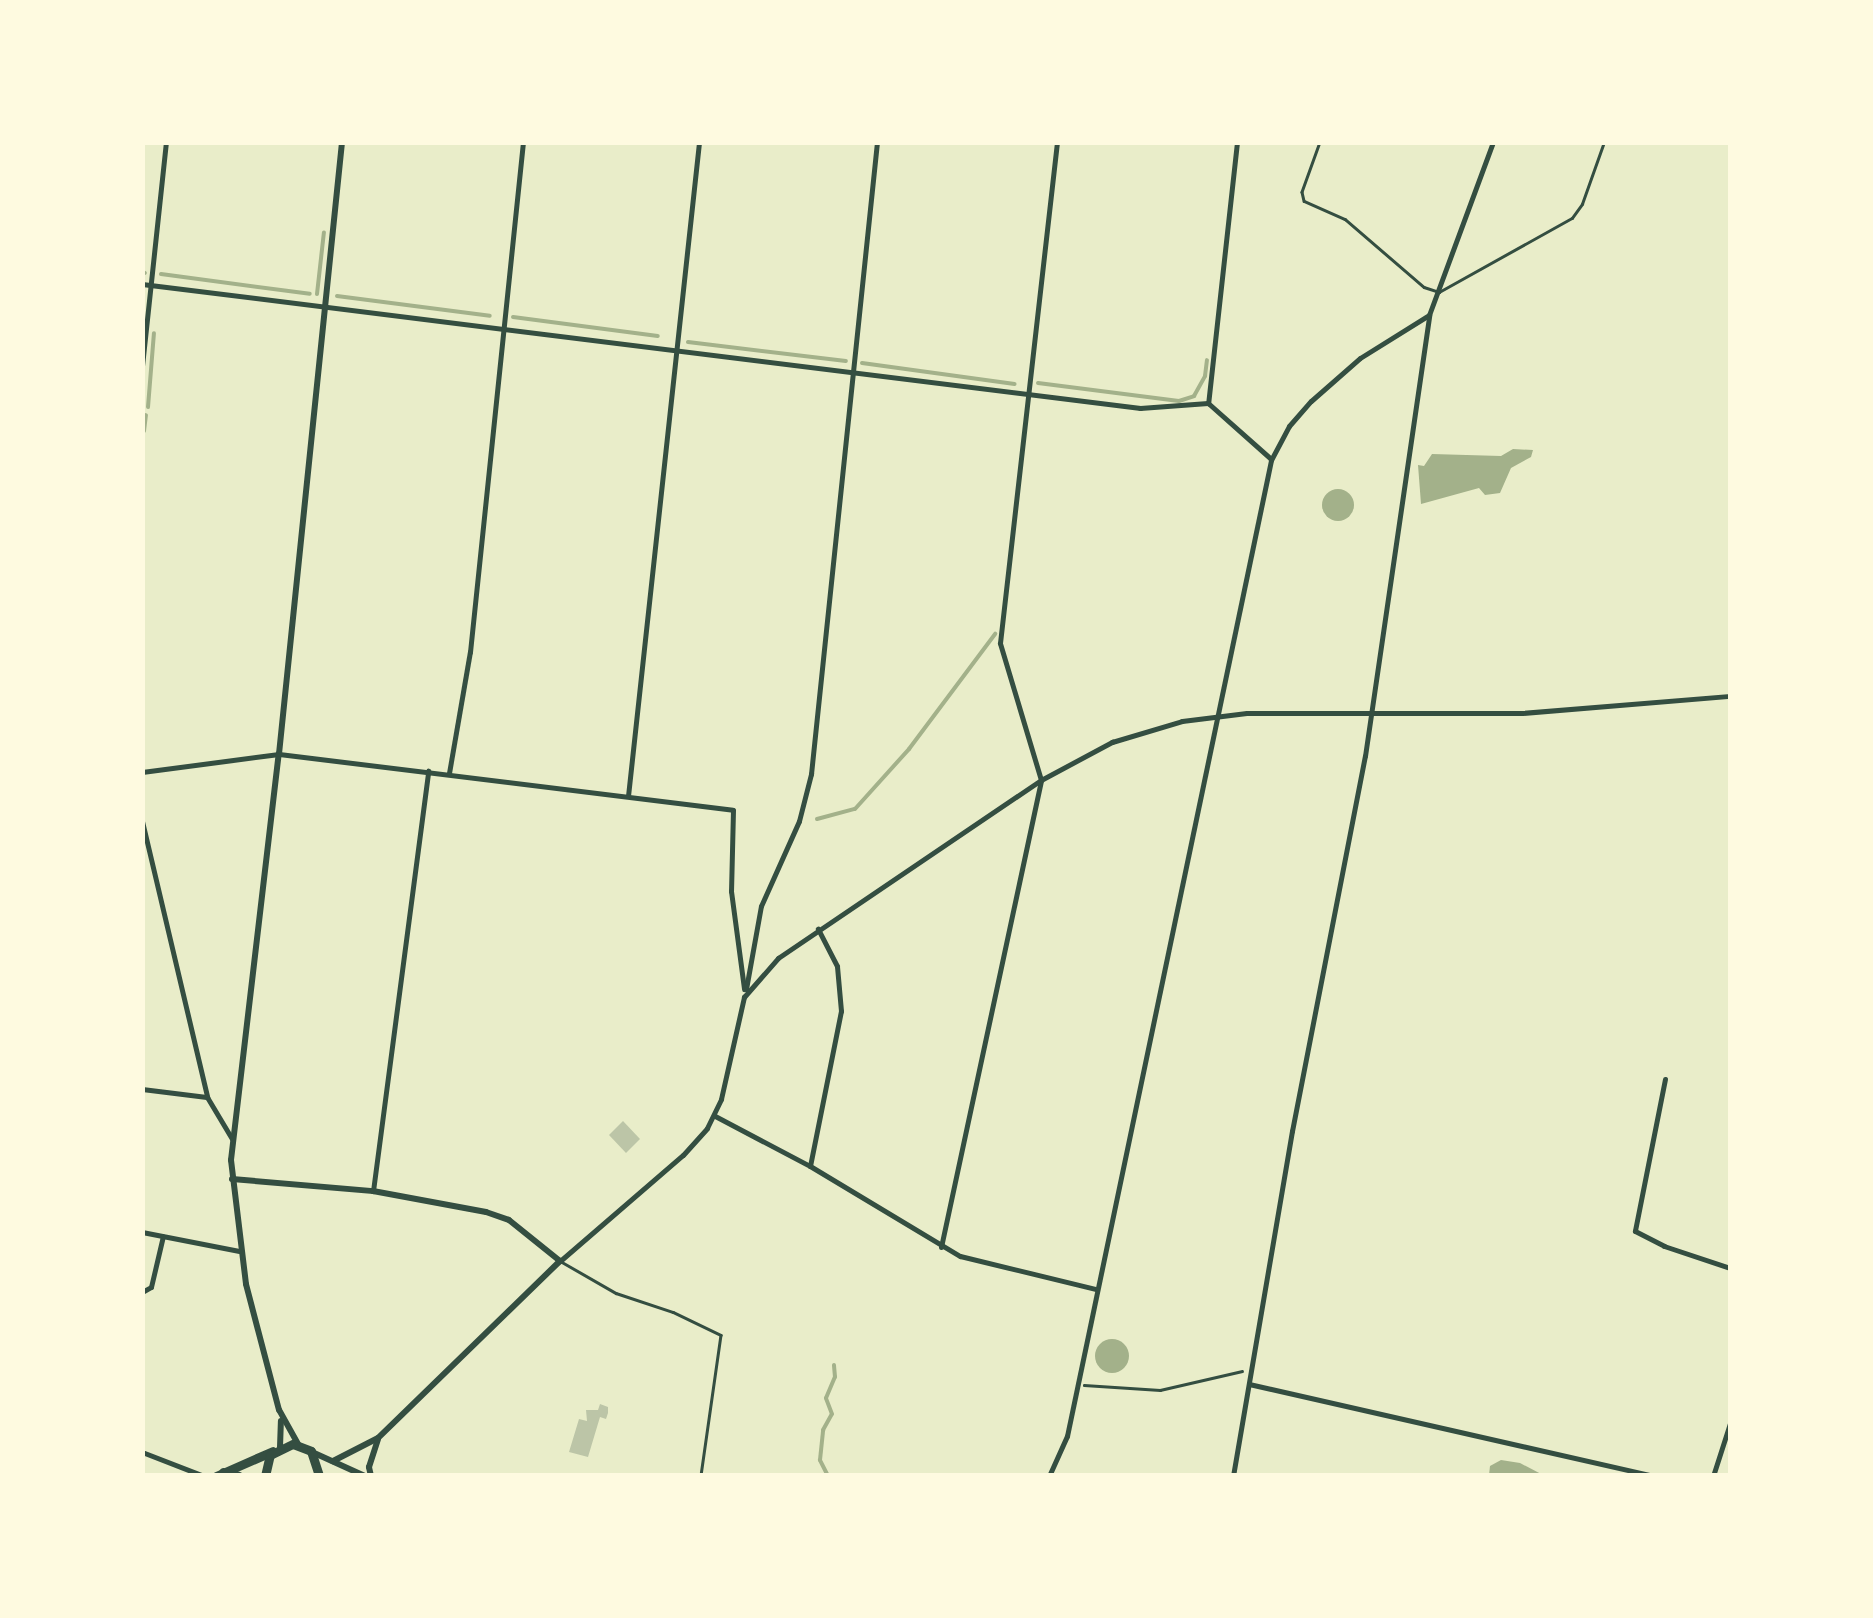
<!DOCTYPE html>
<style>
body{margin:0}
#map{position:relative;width:1873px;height:1618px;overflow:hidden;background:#e9edc9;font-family:"Work Sans",sans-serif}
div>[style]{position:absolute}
.water>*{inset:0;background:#a3b18a}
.round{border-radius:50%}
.stream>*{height:4px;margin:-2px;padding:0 2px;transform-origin:2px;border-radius:2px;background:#a3b18a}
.building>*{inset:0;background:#bcc5a7}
.path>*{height:2.5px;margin:-1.25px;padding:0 1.25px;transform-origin:1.25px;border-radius:1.25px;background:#344e41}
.service>*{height:2.5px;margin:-1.25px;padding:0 1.25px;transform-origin:1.25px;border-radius:1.25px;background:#344e41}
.minor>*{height:5px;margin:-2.5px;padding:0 2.5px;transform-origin:2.5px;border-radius:2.5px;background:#344e41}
.tertiary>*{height:6px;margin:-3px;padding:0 3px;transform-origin:3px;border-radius:3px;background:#344e41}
.primary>*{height:9px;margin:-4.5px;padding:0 4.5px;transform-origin:4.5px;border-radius:4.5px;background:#344e41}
span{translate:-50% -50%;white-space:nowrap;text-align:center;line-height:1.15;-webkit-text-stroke:8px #fefae0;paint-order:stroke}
.frame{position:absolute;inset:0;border:145px solid #fefae0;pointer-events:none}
</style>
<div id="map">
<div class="water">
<i style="clip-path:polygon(1513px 449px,1533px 450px,1531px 457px,1511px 468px,1500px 493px,1485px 495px,1479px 488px,1421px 504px,1418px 465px,1424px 466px,1432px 454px,1501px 456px)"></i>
<i class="round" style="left:1322px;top:489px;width:32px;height:32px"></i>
<i class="round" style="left:1095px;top:1339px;width:34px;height:34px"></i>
<i style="clip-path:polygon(1501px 1460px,1520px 1463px,1543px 1475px,1489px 1475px,1490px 1466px)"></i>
</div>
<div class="stream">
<i style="left:142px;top:272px;width:3px;rotate:18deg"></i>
<i style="left:161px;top:274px;width:150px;rotate:7.6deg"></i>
<i style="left:317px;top:294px;width:62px;rotate:-83.6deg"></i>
<i style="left:337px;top:296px;width:154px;rotate:7.4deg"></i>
<i style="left:513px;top:317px;width:146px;rotate:7.5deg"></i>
<i style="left:688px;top:342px;width:159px;rotate:6.9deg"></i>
<i style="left:862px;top:363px;width:154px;rotate:7.8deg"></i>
<i style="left:1038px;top:383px;width:142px;rotate:7.3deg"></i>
<i style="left:1179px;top:401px;width:16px;rotate:-18deg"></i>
<i style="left:1194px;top:396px;width:23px;rotate:-61deg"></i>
<i style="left:1205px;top:376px;width:16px;rotate:-83deg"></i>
<i style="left:148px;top:407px;width:74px;rotate:-85.4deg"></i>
<i style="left:144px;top:431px;width:16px;rotate:-83deg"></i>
<i style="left:817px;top:819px;width:39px;rotate:-15deg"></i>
<i style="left:855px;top:809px;width:81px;rotate:-48deg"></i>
<i style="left:909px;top:749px;width:144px;rotate:-53.2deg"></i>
<i style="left:828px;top:1476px;width:18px;rotate:-117deg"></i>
<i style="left:820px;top:1460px;width:30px;rotate:-84deg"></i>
<i style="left:823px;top:1430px;width:18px;rotate:-61deg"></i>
<i style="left:832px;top:1414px;width:17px;rotate:-111deg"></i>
<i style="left:826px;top:1398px;width:23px;rotate:-67deg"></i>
<i style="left:835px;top:1377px;width:12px;rotate:-95deg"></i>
</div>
<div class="building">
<i style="clip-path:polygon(623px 1121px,640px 1139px,626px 1153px,609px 1135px)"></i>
<i style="clip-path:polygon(600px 1404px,608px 1407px,608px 1413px,606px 1419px,600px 1417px,588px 1457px,569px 1452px,579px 1419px,587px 1421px,586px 1410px,598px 1410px)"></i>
</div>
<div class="path">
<i style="left:1084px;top:1385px;width:76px;rotate:3.8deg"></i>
<i style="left:1160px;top:1390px;width:84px;rotate:-13deg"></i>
</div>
<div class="service">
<i style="left:1320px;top:142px;width:53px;rotate:109.8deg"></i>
<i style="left:1302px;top:192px;width:9px;rotate:77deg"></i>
<i style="left:1304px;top:201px;width:45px;rotate:23.7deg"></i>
<i style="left:1345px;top:219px;width:104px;rotate:40.7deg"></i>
<i style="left:1424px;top:287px;width:16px;rotate:18deg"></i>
<i style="left:1439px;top:292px;width:152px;rotate:-29.1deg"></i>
<i style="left:1572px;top:218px;width:17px;rotate:-54deg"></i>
<i style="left:1582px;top:204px;width:66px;rotate:-70.5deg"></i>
<i style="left:562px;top:1262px;width:62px;rotate:29.9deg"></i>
<i style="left:616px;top:1293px;width:60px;rotate:18.4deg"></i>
<i style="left:673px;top:1312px;width:53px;rotate:25.6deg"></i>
<i style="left:721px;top:1335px;width:142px;rotate:98.1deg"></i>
</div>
<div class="minor">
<i style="left:1237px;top:142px;width:263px;rotate:96.3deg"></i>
<i style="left:1208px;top:403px;width:84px;rotate:41.6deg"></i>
<i style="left:142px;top:284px;width:1006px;rotate:7.08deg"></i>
<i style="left:1140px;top:408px;width:68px;rotate:-4.2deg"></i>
<i style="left:142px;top:366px;width:225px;rotate:-83.9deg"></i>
<i style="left:142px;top:753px;width:12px;rotate:90deg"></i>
<i style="left:142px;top:772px;width:138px;rotate:-7.5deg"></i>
<i style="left:279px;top:754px;width:457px;rotate:7deg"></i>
<i style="left:733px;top:810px;width:81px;rotate:91.4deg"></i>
<i style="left:731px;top:891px;width:99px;rotate:82.4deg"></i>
<i style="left:449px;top:773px;width:123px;rotate:-80.2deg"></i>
<i style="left:470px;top:652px;width:513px;rotate:-84.07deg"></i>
<i style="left:628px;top:796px;width:658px;rotate:-83.8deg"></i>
<i style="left:142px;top:821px;width:284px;rotate:76.7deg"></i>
<i style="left:207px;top:1097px;width:49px;rotate:59.2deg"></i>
<i style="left:746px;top:989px;width:84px;rotate:-79.8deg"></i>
<i style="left:761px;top:906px;width:93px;rotate:-65.9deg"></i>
<i style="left:799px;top:821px;width:49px;rotate:-75.7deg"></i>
<i style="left:811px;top:774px;width:635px;rotate:-84.04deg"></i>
<i style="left:1665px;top:1079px;width:155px;rotate:101.2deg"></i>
<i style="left:1635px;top:1231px;width:33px;rotate:27deg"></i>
<i style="left:1664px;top:1246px;width:70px;rotate:18.4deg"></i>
<i style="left:142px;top:1089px;width:65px;rotate:7deg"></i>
<i style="left:715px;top:1116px;width:107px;rotate:27.8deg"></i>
<i style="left:810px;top:1166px;width:175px;rotate:31deg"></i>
<i style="left:960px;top:1256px;width:139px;rotate:13.7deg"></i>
<i style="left:810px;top:1166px;width:158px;rotate:-78.7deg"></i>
<i style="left:841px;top:1011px;width:45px;rotate:-95.1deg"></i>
<i style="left:837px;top:966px;width:42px;rotate:-117.2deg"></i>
<i style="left:373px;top:1191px;width:424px;rotate:-82.5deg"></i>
<i style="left:142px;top:1232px;width:99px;rotate:11.1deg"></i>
<i style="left:941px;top:1247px;width:478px;rotate:-77.9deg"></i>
<i style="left:1041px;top:780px;width:143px;rotate:-106.7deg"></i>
<i style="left:1000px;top:643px;width:504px;rotate:-83.51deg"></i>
<i style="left:560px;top:1261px;width:162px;rotate:-40.8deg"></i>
<i style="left:683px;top:1155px;width:36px;rotate:-48deg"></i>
<i style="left:707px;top:1128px;width:32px;rotate:-64deg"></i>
<i style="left:721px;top:1099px;width:105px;rotate:-77.3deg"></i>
<i style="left:744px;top:997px;width:52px;rotate:-48.9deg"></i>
<i style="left:778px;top:958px;width:318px;rotate:-34.1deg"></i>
<i style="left:1041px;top:780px;width:81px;rotate:-28.2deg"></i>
<i style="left:1112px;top:742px;width:73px;rotate:-16.7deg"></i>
<i style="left:1182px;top:721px;width:65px;rotate:-7deg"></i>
<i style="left:1247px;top:713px;width:275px"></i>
<i style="left:1522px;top:713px;width:209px;rotate:-4.7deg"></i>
<i style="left:142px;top:1292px;width:10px;rotate:-29deg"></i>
<i style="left:151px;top:1287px;width:52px;rotate:-76.8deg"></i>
<i style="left:1249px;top:1384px;width:416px;rotate:12.8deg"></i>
<i style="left:142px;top:1452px;width:66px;rotate:21.2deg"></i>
<i style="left:1049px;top:1476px;width:44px;rotate:-65.8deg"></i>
<i style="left:1067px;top:1436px;width:997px;rotate:-78.19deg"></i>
<i style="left:1271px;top:460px;width:38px;rotate:-62deg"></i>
<i style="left:1289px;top:426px;width:33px;rotate:-49deg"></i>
<i style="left:1311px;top:401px;width:65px;rotate:-41.3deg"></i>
<i style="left:1360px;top:358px;width:81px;rotate:-31.9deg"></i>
<i style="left:1233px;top:1476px;width:350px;rotate:-80.3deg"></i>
<i style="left:1292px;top:1131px;width:382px;rotate:-79deg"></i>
<i style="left:1365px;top:756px;width:446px;rotate:-81.7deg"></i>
<i style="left:1429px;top:315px;width:184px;rotate:-69.7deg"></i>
<i style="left:1713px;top:1476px;width:56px;rotate:-72.2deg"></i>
</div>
<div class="tertiary">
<i style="left:232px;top:1179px;width:142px;rotate:4.9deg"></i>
<i style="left:373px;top:1191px;width:115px;rotate:10.5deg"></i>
<i style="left:486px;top:1212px;width:24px;rotate:19deg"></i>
<i style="left:509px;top:1220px;width:65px;rotate:38.8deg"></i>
<i style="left:560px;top:1261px;width:254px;rotate:135.8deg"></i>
<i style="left:378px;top:1438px;width:51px;rotate:152.9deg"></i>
<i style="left:298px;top:1444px;width:39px;rotate:-119deg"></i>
<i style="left:279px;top:1410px;width:130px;rotate:-104.7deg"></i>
<i style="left:246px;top:1284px;width:125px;rotate:-96.9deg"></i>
<i style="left:231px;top:1160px;width:409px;rotate:-83.3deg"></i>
<i style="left:279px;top:754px;width:615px;rotate:-84.12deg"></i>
<i style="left:280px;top:1447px;width:26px;rotate:-88deg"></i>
<i style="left:312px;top:1452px;width:58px;rotate:24.4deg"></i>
<i style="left:339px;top:1476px;width:17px"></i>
<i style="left:371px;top:1476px;width:9px;rotate:-103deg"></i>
<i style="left:369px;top:1467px;width:29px;rotate:-72deg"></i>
</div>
<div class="primary">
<i style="left:223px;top:1472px;width:16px;rotate:14deg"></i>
<i style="left:216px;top:1476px;width:62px;rotate:-23.7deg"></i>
<i style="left:265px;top:1476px;width:22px;rotate:-77deg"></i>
<i style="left:270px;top:1455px;width:25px;rotate:-26deg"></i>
<i style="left:293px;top:1444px;width:19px;rotate:21deg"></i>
<i style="left:311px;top:1451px;width:26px;rotate:72deg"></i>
</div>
<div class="frame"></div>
</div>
